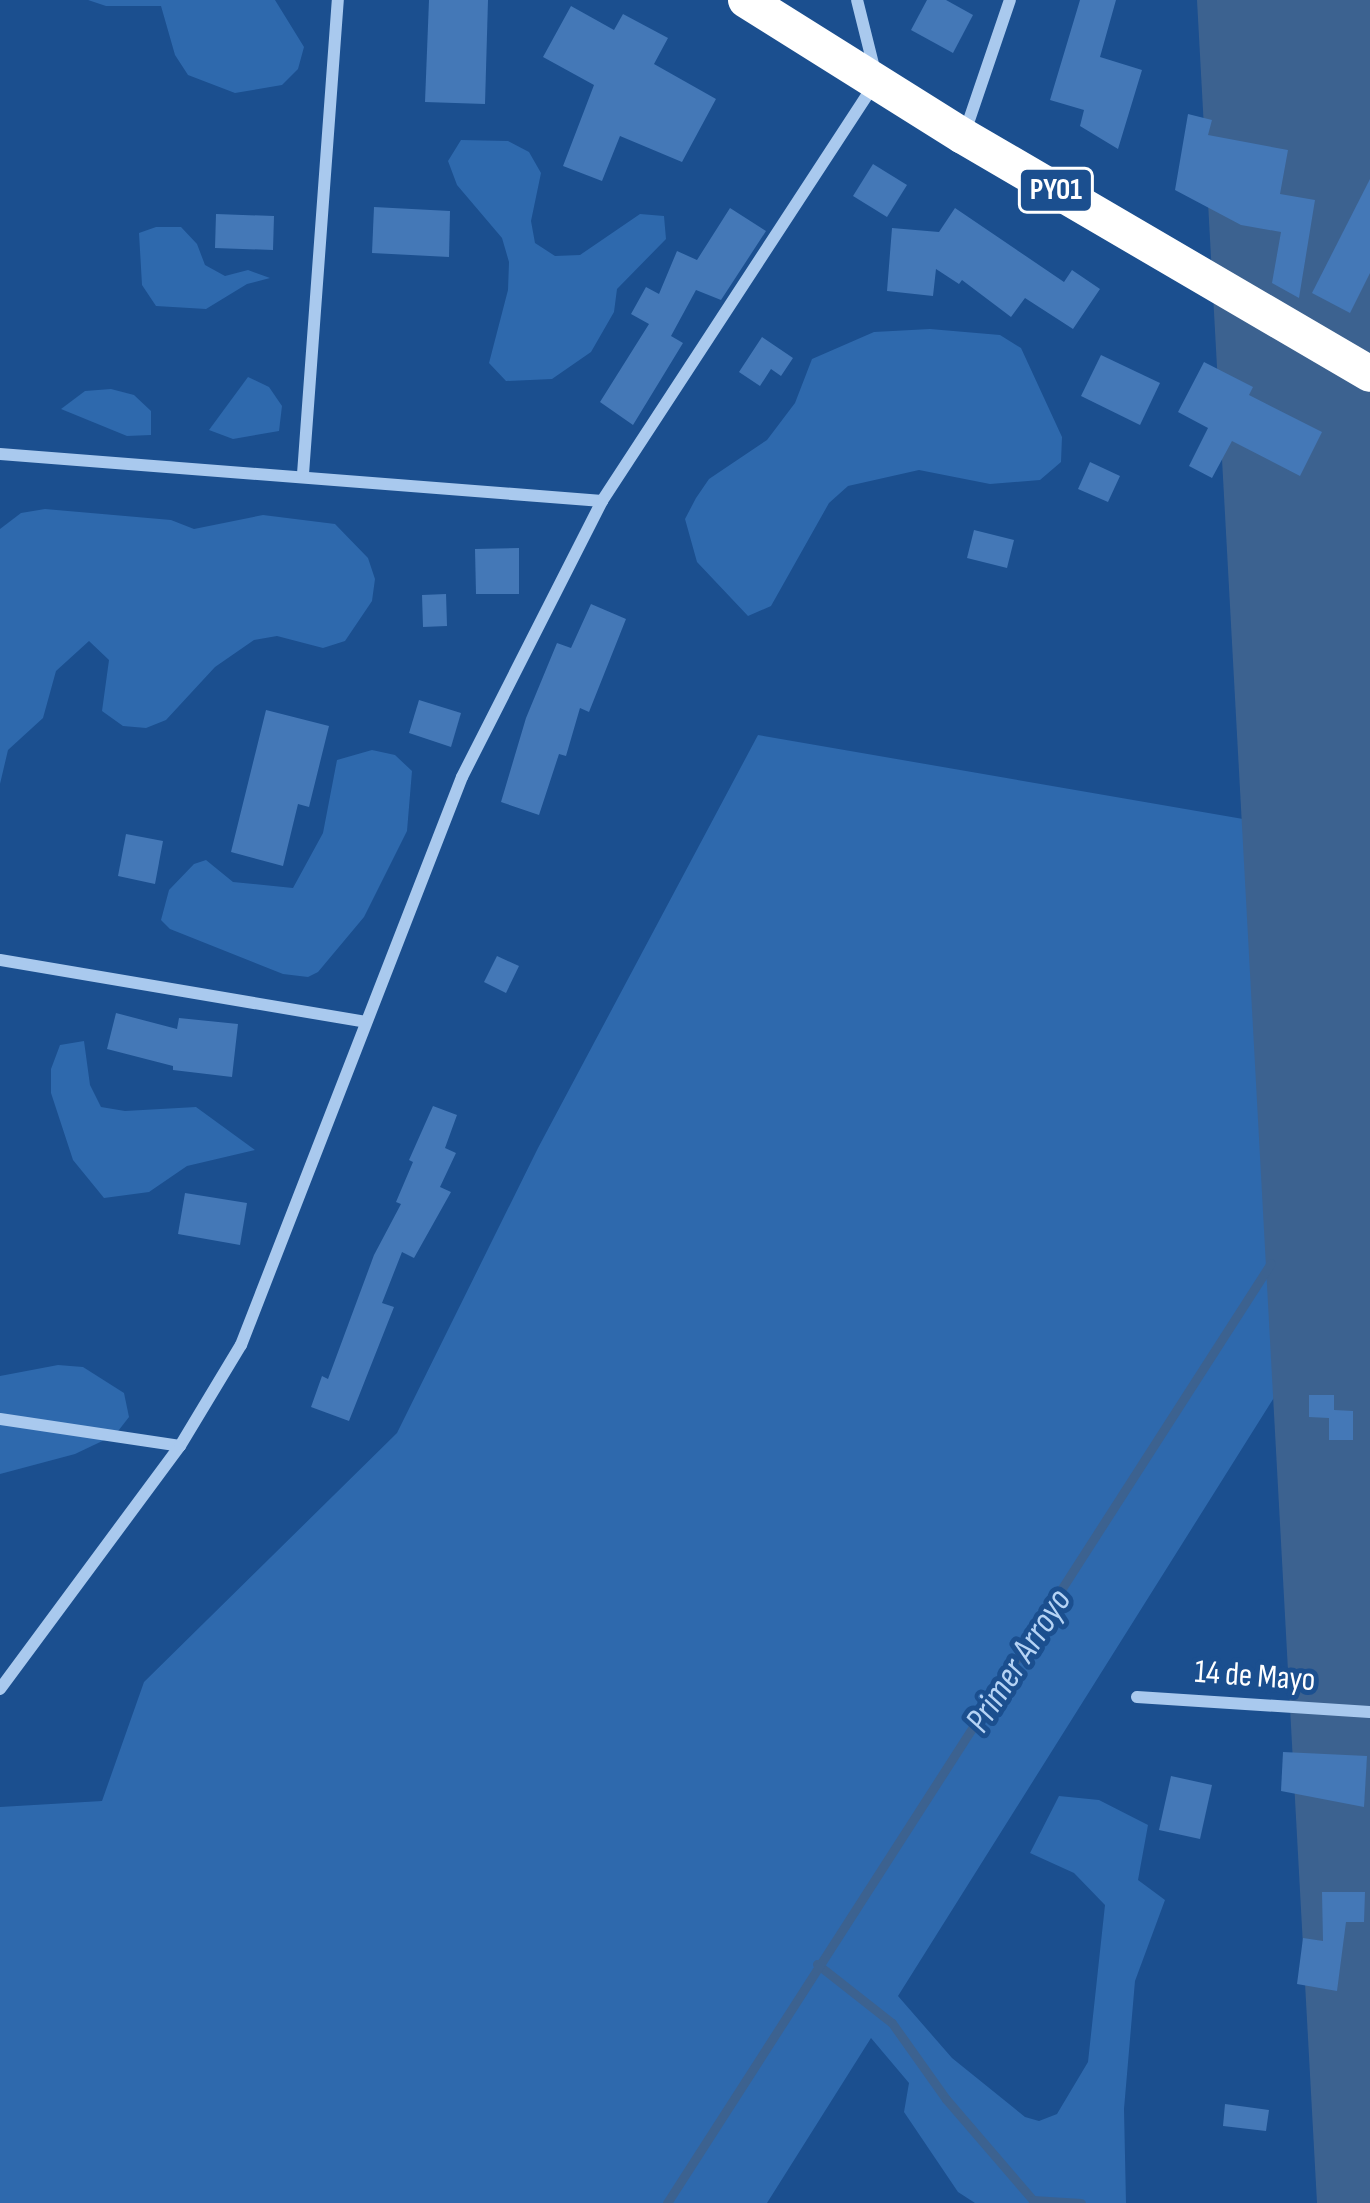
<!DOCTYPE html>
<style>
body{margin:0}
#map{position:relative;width:1370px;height:2203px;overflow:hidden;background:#1b4f8f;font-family:"Sofia Sans Condensed",sans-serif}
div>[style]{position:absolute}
.green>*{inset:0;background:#2e69ad}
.water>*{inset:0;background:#3c6290}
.stream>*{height:9px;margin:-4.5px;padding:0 4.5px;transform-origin:4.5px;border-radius:4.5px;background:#3c6290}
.building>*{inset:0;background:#4478b7}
.street>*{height:12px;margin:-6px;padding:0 6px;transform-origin:6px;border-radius:6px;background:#a9c9ee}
.highway>*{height:36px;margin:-18px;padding:0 18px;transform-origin:18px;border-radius:18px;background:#fff}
span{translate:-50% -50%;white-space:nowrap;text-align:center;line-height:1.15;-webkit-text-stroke:10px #1b4f8f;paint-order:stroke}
.shield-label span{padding:3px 9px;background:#1b4f8f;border:3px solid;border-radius:9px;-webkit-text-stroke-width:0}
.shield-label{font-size:30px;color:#fff;font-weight:700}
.street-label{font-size:33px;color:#fff}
.water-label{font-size:36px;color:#b5d3f5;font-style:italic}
</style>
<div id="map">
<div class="green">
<i style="clip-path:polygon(88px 0,275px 0,304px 47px,298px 69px,282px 85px,235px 93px,188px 75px,175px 55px,161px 6px,106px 6px)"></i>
<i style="clip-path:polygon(461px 140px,508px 141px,529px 152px,541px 173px,531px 221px,535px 243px,555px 256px,580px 255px,640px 214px,664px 216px,666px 239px,617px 289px,614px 312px,591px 352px,552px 379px,506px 381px,489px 363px,508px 290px,509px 262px,502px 238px,457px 185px,448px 161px)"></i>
<i style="clip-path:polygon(156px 227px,181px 227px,197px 244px,205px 265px,225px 276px,248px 270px,270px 278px,247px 284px,206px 309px,156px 306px,142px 285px,139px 233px)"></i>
<i style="clip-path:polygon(930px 329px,1000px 335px,1021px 348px,1062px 437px,1061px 462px,1040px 480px,990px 484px,919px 470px,848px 486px,829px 503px,771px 606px,748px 616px,697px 562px,685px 519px,696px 498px,709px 479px,767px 440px,795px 403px,812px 359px,874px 332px)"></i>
<i style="clip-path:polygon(248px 377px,269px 387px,282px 406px,279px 431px,233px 439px,209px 430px)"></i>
<i style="clip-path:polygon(111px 389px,134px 395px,151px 411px,151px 435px,127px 436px,61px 409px,85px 391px)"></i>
<i style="clip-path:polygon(45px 509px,171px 520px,194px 529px,263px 515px,335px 524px,368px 558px,375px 579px,372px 601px,345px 641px,323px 648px,277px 636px,254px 640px,215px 667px,166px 720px,146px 728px,123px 726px,102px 711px,109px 660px,89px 641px,56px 671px,43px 718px,8px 750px,0 784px,0 529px,21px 513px)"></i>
<i style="clip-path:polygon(758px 735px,1370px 841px,1319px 1326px,898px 1996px,952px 2058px,1025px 2117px,1039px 2121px,1057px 2114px,1088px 2062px,1105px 1905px,1074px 1873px,1030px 1853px,1059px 1796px,1099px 1800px,1148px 1825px,1138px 1880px,1165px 1900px,1135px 1981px,1124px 2109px,1126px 2203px,975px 2203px,958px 2192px,904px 2112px,909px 2083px,871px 2038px,767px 2203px,0 2203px,0 1807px,102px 1801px,144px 1682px,397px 1433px,538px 1148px)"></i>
<i style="clip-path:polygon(372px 750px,395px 755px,412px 771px,407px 831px,364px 917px,318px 972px,308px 977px,283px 974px,170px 929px,161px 920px,169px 890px,194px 864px,206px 860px,233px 882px,293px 888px,323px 833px,337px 760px)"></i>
<i style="clip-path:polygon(84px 1041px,90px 1085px,101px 1107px,125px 1111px,196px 1107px,255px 1150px,187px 1166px,149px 1192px,104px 1198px,73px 1160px,51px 1093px,51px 1069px,60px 1045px)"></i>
<i style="clip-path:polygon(58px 1365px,83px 1367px,124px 1393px,129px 1417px,115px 1435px,75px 1454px,0 1474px,0 1376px)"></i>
</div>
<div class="water">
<i style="clip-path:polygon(1197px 0,1370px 0,1370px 2203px,1317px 2203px)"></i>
</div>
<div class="stream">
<i style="left:817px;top:1964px;width:95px;rotate:38.2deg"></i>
<i style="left:892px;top:2023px;width:93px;rotate:54.6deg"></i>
<i style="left:946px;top:2099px;width:133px;rotate:49.3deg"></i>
<i style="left:1033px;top:2200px;width:48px;rotate:3.6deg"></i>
<i style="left:667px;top:2203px;width:1117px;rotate:-57.28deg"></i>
</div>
<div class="building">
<i style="clip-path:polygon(429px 0,488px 0,485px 104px,425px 102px)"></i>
<i style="clip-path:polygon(927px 0,946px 0,973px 15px,953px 53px,911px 30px)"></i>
<i style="clip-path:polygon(1080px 0,1116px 0,1100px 57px,1142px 70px,1118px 149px,1080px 126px,1084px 110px,1050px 100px)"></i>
<i style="clip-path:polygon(571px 6px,614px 30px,623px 14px,668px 38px,654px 64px,716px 99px,682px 162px,620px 136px,602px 181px,563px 166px,594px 85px,543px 57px)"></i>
<i style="clip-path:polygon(1188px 114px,1212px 120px,1208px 135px,1288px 150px,1280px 194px,1315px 200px,1299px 298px,1272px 283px,1281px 232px,1241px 225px,1175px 190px)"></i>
<i style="clip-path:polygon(873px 164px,907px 185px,887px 217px,853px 196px)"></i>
<i style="clip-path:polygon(1370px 179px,1370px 273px,1350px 313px,1312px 293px)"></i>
<i style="clip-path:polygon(374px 207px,450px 211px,449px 257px,372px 253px)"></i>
<i style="clip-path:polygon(730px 208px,766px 231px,721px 300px,696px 290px,671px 336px,683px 343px,633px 425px,600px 402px,649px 324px,631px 314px,646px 287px,659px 294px,677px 251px,697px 260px)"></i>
<i style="clip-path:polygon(955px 208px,1064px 282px,1072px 270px,1100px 289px,1073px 329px,1025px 298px,1011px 317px,962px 280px,959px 284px,936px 269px,933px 296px,887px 291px,892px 228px,939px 232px)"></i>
<i style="clip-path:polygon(216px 214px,274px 216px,273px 250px,215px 248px)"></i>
<i style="clip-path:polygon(762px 337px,793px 358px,781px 376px,771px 369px,760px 386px,739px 372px)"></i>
<i style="clip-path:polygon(1101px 355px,1160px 383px,1140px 425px,1081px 396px)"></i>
<i style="clip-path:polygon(1204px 362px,1253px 387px,1249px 395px,1322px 432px,1300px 476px,1232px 441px,1212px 478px,1189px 466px,1208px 428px,1178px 412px)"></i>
<i style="clip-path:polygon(1090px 462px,1120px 476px,1108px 502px,1078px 489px)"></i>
<i style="clip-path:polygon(974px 530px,1014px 540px,1007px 568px,967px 558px)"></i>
<i style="clip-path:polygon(519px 548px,519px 594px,476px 594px,475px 549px)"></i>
<i style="clip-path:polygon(446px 594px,447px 626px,423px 627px,422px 595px)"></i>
<i style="clip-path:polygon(591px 604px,626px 619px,589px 712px,580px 708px,566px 756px,559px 754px,539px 815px,501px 802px,526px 718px,557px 643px,571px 648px)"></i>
<i style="clip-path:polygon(419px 700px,461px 713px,451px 747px,409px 733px)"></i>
<i style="clip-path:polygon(266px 710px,329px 726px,309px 807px,298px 804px,283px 866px,231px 852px)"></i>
<i style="clip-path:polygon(126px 834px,163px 841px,155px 884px,118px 876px)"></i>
<i style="clip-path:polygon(497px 956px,519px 966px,506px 993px,484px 982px)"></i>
<i style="clip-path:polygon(116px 1013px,177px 1029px,179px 1018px,238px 1024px,232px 1077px,173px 1070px,173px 1066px,107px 1049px)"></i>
<i style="clip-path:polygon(433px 1106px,457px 1115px,445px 1148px,456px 1153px,440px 1187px,451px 1192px,414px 1258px,402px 1252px,382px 1303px,394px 1307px,349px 1421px,311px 1407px,322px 1376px,328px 1379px,374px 1255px,401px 1204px,396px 1202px,413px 1162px,409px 1160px)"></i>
<i style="clip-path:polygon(185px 1193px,247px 1203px,240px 1245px,178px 1234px)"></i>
<i style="clip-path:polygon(1309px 1395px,1334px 1395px,1334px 1410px,1353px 1411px,1353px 1440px,1329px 1440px,1329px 1418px,1309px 1417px)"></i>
<i style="clip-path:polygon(1283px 1752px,1367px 1756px,1364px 1807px,1281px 1791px)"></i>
<i style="clip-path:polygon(1171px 1776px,1212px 1785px,1200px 1839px,1159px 1830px)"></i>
<i style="clip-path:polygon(1322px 1892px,1365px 1892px,1364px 1922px,1346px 1922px,1337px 1991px,1297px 1984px,1303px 1938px,1323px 1941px)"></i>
<i style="clip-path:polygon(1225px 2104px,1269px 2110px,1266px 2131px,1223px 2126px)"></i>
</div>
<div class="street">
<i style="left:966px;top:129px;width:136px;rotate:-71.2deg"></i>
<i style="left:0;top:454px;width:604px;rotate:4.46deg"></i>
<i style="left:303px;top:474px;width:475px;rotate:-85.8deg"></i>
<i style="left:0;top:960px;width:371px;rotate:9.6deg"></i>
<i style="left:0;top:1419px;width:182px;rotate:8.5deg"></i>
<i style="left:0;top:1689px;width:302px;rotate:-53.5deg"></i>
<i style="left:180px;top:1446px;width:118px;rotate:-58.9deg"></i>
<i style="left:241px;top:1345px;width:609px;rotate:-68.74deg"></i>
<i style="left:462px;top:777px;width:309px;rotate:-63.1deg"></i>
<i style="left:602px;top:501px;width:503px;rotate:-56.85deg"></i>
<i style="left:877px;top:80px;width:82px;rotate:-104deg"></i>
<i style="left:1137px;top:1697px;width:233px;rotate:3.7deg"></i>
</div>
<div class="highway">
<i style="left:746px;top:0;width:256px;rotate:32.1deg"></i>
<i style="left:963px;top:136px;width:471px;rotate:30.3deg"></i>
</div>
<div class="shield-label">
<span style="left:1056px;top:190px">PY01</span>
</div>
<div class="street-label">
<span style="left:1255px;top:1677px;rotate:4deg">14 de Mayo</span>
</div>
<div class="water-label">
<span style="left:1019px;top:1661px;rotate:-57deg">Primer Arroyo</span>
</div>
</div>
